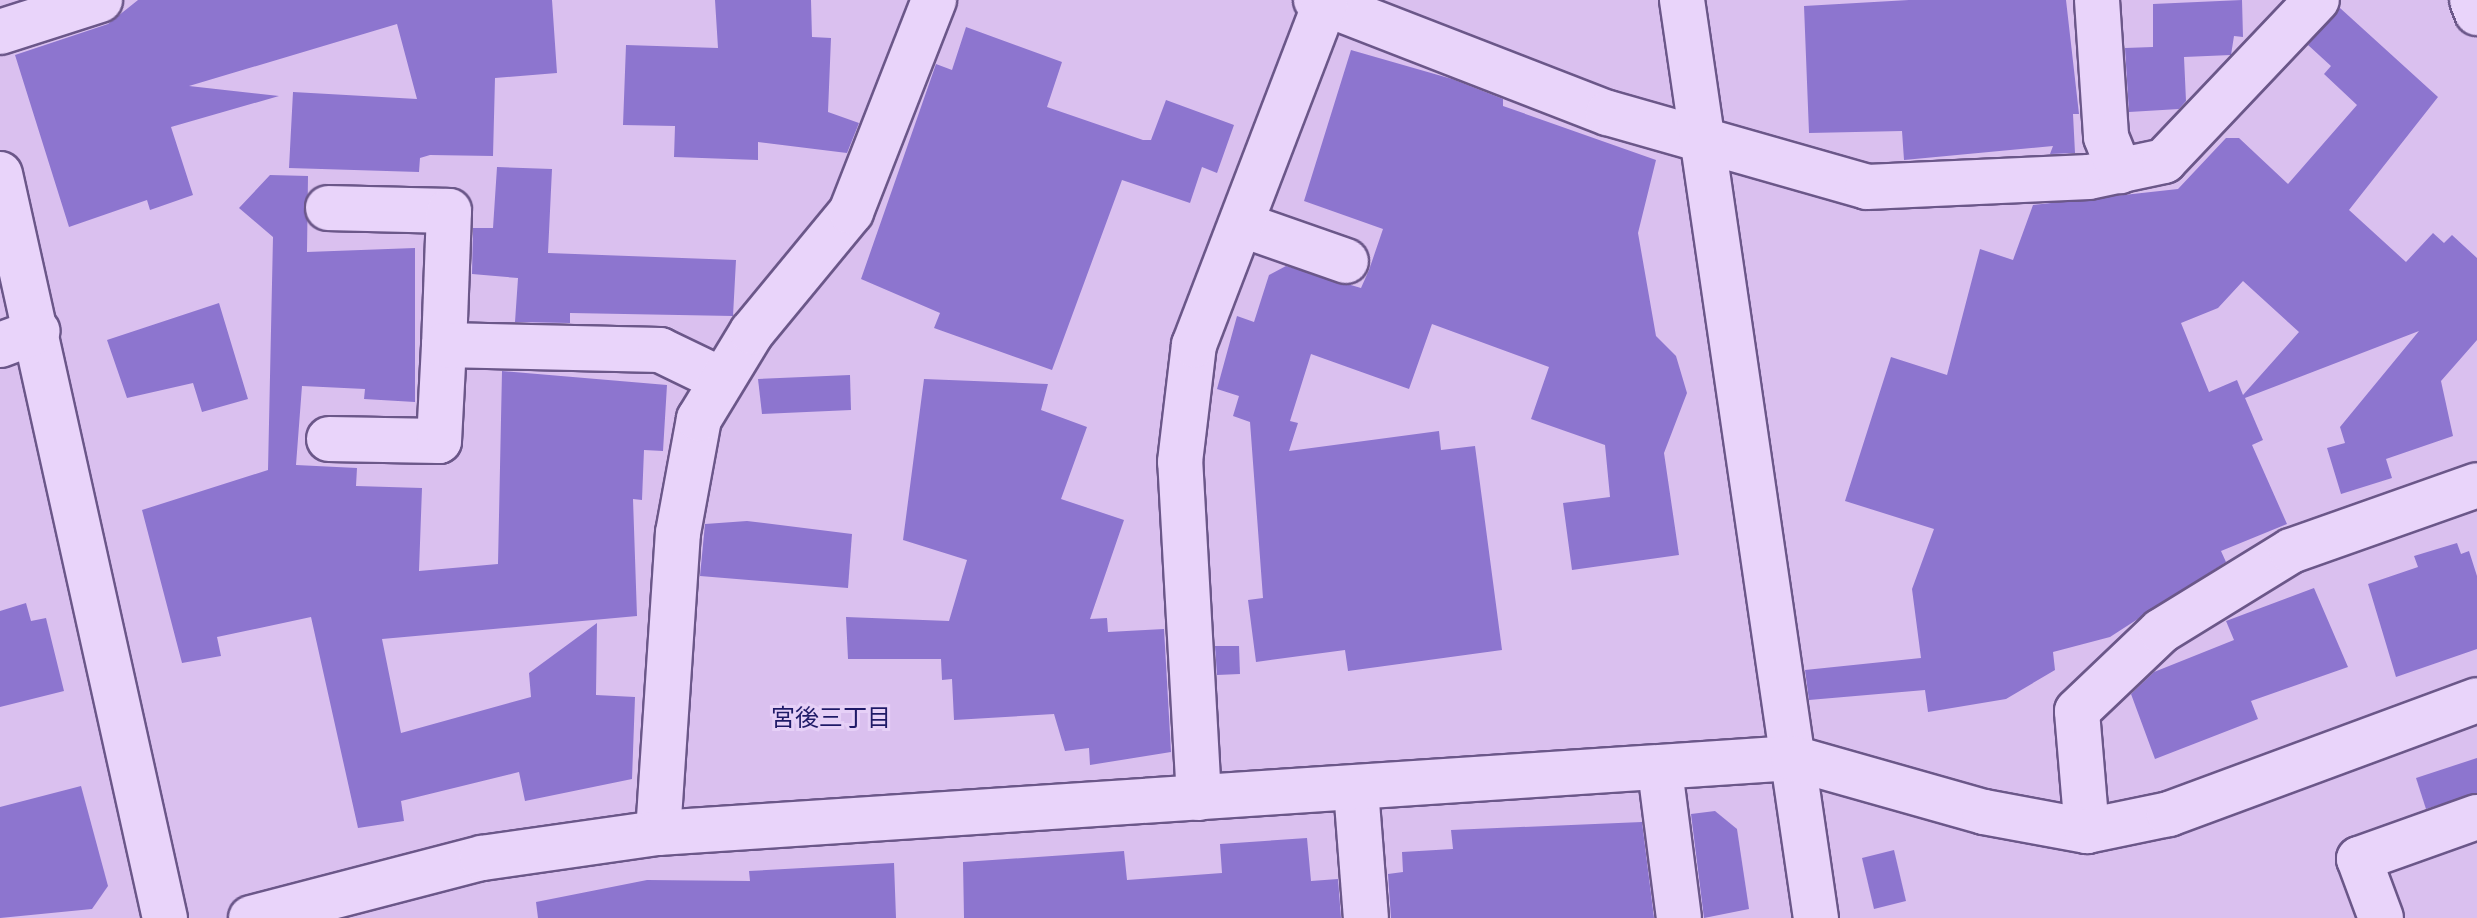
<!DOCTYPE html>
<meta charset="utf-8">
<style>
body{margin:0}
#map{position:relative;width:2477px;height:918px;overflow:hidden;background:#dac0ef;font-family:"Roboto Serif","Noto Sans JP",serif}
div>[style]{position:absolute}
.building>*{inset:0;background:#8d75cf}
.roads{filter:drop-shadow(2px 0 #6b5789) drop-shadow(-2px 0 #6b5789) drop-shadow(0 2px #6b5789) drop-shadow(0 -2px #6b5789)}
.minor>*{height:44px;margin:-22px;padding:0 22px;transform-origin:22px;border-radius:22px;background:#e9d4fa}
span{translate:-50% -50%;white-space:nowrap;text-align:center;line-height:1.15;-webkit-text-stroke:6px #e6d0f7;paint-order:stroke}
.neighbourhood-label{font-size:24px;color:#1f1a67}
</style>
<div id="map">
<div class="building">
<i style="clip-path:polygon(138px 0,552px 0,557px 73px,495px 78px,493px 156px,430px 155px,420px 158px,419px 172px,289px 168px,293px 92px,417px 99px,397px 24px,189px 86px,279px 96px,171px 127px,193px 195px,150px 210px,147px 200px,69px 227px,15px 55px,108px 24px)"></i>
<i style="clip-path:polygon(715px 0,811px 0,812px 37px,831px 38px,828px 112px,859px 123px,847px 153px,758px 142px,758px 160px,674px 157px,675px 126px,623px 125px,626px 45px,718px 48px)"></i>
<i style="clip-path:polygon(1909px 0,2066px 0,2079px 114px,2073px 114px,2075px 153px,2050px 154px,2053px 146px,1904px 160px,1902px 131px,1809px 133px,1804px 6px)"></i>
<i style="clip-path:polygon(2242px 0,2243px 37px,2234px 36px,2231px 55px,2184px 57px,2186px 101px,2179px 109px,2129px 112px,2125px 48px,2153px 47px,2153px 4px)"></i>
<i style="clip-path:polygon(evenodd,2340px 8px,2438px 97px,2349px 210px,2406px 262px,2433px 233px,2444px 243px,2452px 235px,2477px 258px,2477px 340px,2441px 381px,2453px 436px,2386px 459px,2392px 478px,2341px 494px,2327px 448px,2345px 443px,2340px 427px,2419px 331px,2245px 398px,2263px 440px,2252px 445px,2287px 524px,2221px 551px,2226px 562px,2110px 637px,2053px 652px,2055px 670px,2006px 699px,1928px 712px,1925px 690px,1809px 700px,1805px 670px,1921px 658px,1912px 589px,1934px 529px,1845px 501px,1891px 357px,1947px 375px,1980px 249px,2013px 260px,2033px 205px,2178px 189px,2226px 138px,2239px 138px,2288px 184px,2357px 105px,2324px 74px,2331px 66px,2308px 45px,2340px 8px,2243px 281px,2299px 332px,2243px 395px,2237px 380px,2209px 392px,2181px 323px,2218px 308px,2243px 281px)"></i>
<i style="clip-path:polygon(966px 27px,1062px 62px,1047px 107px,1143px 140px,1151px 140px,1166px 100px,1234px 125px,1217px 173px,1202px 167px,1190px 203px,1122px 180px,1052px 370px,934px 328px,940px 313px,861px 279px,936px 64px,952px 70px)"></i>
<i style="clip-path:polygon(1351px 50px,1452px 79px,1503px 99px,1503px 106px,1656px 160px,1638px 233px,1656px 336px,1676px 356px,1687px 393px,1664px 453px,1679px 555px,1572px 570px,1563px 503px,1610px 497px,1605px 445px,1531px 419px,1549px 367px,1432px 324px,1409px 389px,1311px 354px,1290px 421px,1298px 423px,1289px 451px,1439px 431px,1441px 450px,1475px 446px,1502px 650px,1348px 671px,1345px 650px,1256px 662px,1248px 600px,1263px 598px,1250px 422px,1233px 416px,1239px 396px,1217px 389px,1237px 316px,1254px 322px,1269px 275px,1286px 266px,1361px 288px,1369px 270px,1383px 229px,1304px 201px)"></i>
<i style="clip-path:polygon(497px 167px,552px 169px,548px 253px,736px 260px,733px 316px,570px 313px,570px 323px,515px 322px,518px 278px,472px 274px,473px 228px,493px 228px)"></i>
<i style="clip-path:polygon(270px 175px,308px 176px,307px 252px,415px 248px,415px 402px,364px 399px,365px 389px,302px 386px,296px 465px,357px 468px,356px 486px,422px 488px,419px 571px,498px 564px,502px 371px,667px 385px,663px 451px,644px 450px,642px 500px,633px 499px,637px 616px,382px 639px,401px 733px,531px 697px,529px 673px,597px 623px,596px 695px,635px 697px,632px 779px,525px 801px,519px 772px,401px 801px,404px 821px,358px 828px,311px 617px,217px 637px,221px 656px,182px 663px,142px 510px,268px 470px,273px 237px,239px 208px)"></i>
<i style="clip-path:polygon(219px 303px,248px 399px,202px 412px,193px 383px,127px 398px,107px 340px)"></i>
<i style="clip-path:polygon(850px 375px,851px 410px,762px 414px,758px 379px)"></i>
<i style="clip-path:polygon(924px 379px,1048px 384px,1041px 410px,1087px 427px,1061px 499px,1124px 520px,1090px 619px,1107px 618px,1108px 632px,1164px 629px,1171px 752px,1090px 765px,1089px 748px,1065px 751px,1054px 714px,954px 720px,952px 679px,942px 680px,941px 659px,848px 659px,846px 617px,949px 621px,967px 560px,903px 540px)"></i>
<i style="clip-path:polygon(747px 521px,852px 534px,848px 588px,700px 576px,705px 524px)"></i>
<i style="clip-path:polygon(2457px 543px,2461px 554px,2469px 551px,2477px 576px,2477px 649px,2396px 677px,2368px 584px,2418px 567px,2414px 556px)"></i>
<i style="clip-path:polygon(2314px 588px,2348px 667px,2251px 701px,2258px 719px,2155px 759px,2131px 694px,2154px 672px,2234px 640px,2226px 621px)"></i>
<i style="clip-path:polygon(26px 603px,31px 621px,46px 618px,64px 691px,0 707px,0 611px)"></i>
<i style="clip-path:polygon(1215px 646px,1239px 646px,1240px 674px,1217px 675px)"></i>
<i style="clip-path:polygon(2477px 758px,2477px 793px,2426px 809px,2416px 778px)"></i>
<i style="clip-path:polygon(81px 786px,108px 886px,92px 909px,0 918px,0 807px)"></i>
<i style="clip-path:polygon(1715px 811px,1737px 829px,1749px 909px,1704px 918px,1691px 814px)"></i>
<i style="clip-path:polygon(1642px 822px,1654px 918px,1391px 918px,1388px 874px,1403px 872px,1402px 852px,1453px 849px,1451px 830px)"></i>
<i style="clip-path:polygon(1307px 838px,1311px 881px,1338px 879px,1341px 918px,964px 918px,963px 862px,1124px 851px,1127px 880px,1222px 873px,1220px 844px)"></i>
<i style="clip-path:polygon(1894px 850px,1906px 901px,1874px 909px,1862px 858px)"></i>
<i style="clip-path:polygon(894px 863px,896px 918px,538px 918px,536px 902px,647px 880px,750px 881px,749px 871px)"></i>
</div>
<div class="roads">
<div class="minor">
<i style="left:1316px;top:0;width:313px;rotate:21.2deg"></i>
<i style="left:1608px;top:113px;width:269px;rotate:15.9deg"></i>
<i style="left:1867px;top:187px;width:222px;rotate:-2.6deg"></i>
<i style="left:2089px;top:177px;width:77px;rotate:-12deg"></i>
<i style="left:2164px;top:161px;width:222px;rotate:-46.5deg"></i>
<i style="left:1682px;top:0;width:928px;rotate:81.7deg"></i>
<i style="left:2097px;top:0;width:137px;rotate:86.2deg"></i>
<i style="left:2106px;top:137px;width:37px;rotate:68deg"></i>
<i style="left:2472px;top:0;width:14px;rotate:69deg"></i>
<i style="left:0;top:32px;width:105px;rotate:-17.7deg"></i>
<i style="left:0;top:174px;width:762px;rotate:77.5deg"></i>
<i style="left:328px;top:208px;width:121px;rotate:1.4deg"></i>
<i style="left:449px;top:211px;width:134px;rotate:92.1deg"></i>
<i style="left:1243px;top:225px;width:109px;rotate:19.3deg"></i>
<i style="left:0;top:345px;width:40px;rotate:-20.2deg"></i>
<i style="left:329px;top:439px;width:110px;rotate:1deg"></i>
<i style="left:439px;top:441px;width:96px;rotate:-87deg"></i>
<i style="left:444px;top:345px;width:216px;rotate:1.3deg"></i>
<i style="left:660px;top:350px;width:67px;rotate:25.8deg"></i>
<i style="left:1660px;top:770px;width:149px;rotate:82.7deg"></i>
<i style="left:1356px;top:789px;width:129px;rotate:85.6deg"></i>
<i style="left:1199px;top:798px;width:337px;rotate:-93.2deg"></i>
<i style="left:1180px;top:462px;width:118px;rotate:-83.2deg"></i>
<i style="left:1194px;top:345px;width:366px;rotate:-69deg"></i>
<i style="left:2087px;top:831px;width:120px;rotate:-94.8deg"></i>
<i style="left:2077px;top:711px;width:116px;rotate:-43.6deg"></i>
<i style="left:2161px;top:631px;width:153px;rotate:-31.6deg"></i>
<i style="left:2291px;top:551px;width:197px;rotate:-19.5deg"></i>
<i style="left:658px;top:833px;width:301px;rotate:-86.2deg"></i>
<i style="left:678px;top:533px;width:116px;rotate:-79.6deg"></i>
<i style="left:699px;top:419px;width:102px;rotate:-58.7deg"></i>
<i style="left:752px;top:332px;width:156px;rotate:-50.5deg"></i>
<i style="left:851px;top:212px;width:228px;rotate:-68.6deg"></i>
<i style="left:251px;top:918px;width:239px;rotate:-14.6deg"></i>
<i style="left:482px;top:858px;width:178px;rotate:-8.1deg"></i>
<i style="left:658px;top:833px;width:1137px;rotate:-3.78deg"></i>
<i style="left:1793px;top:758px;width:198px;rotate:15.8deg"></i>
<i style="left:1984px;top:812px;width:105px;rotate:10.5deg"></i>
<i style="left:2087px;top:831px;width:84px;rotate:-11.7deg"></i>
<i style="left:2169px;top:814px;width:328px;rotate:-20.3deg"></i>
<i style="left:2381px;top:918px;width:63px;rotate:-110.4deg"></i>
<i style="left:2359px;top:859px;width:125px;rotate:-19.6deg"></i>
</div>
</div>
<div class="neighbourhood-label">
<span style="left:831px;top:719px">宮後三丁目</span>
</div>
</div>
